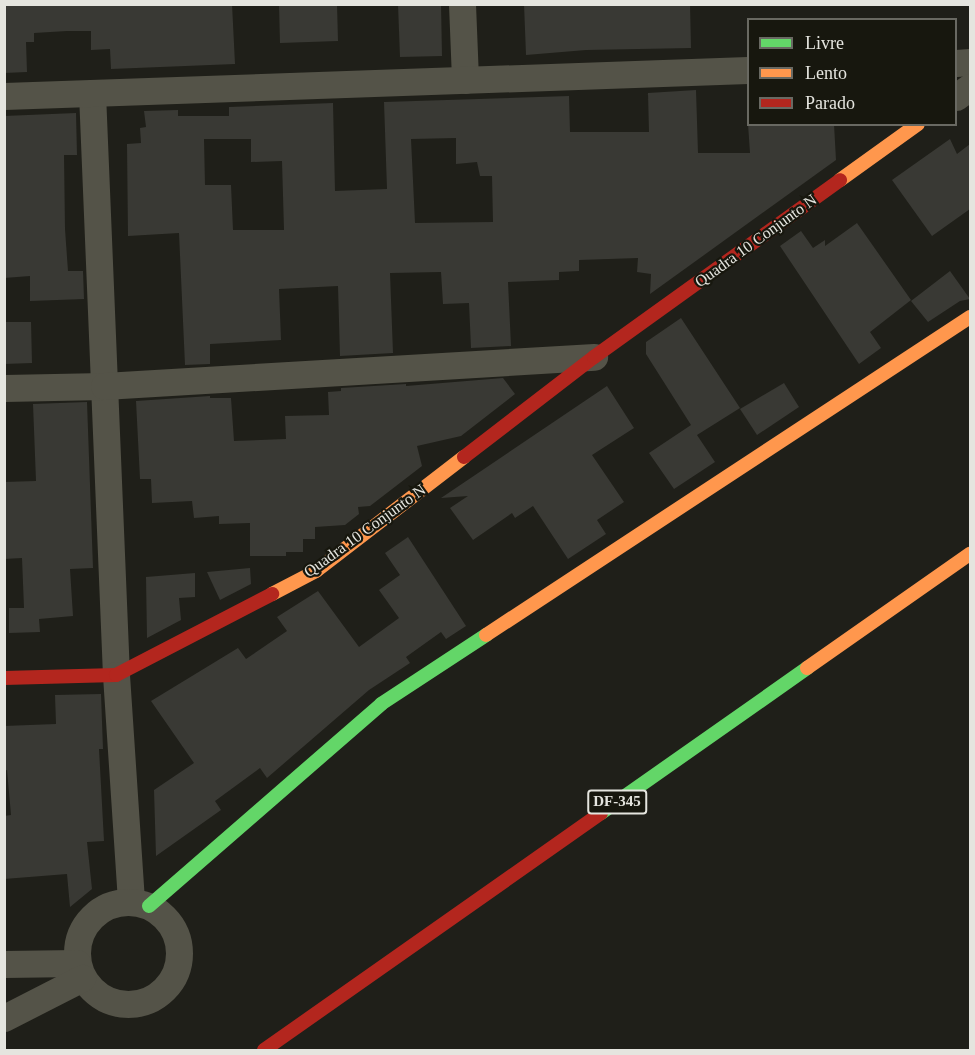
<!DOCTYPE html>
<style>
body{margin:0}
#map{position:relative;width:975px;height:1055px;overflow:hidden;background:#1f1f19;font-family:"Times New Roman",serif}
div>[style]{position:absolute}
.building>*{inset:0;background:#393934}
.street>*{height:27px;margin:-13.5px;padding:0 13.5px;transform-origin:13.5px;border-radius:13.5px;background:#545348}
.street>.ring{margin:-13.5px;padding:0;box-sizing:content-box;background:none;border:27px solid #545348;border-radius:50%}
.fast>*{height:14px;margin:-7px;padding:0 7px;transform-origin:7px;border-radius:7px;background:#63d668}
.slow>*{height:14px;margin:-7px;padding:0 7px;transform-origin:7px;border-radius:7px;background:#ff974d}
.jam>*{height:14px;margin:-7px;padding:0 7px;transform-origin:7px;border-radius:7px;background:#b3261e}
span{translate:-50% -50%;white-space:nowrap;text-align:center;line-height:1.15;-webkit-text-stroke:4.5px #17170e;paint-order:stroke}
.shield-label span{padding:2px 4px;background:#17170e;border:2px solid;border-radius:4px;-webkit-text-stroke-width:0}
.shield-label{font-size:15px;color:#e5e5df;font-weight:700}
.street-label{font-size:16px;color:#e5e5df}
.frame{position:absolute;inset:0;border:6px solid #e5e5df;pointer-events:none}
.legend{position:absolute;left:747px;top:18px;width:210px;height:108px;box-sizing:border-box;background:#17170e;border:2px solid #696962;margin:0;padding:8px 10px;list-style:none;font-size:18px;color:#e5e5df}
.legend li{display:flex;align-items:center;gap:12px;height:30px}
.legend b{width:30px;border:2px solid #696962}
</style>
<div id="map">
<div class="building">
<i style="clip-path:polygon(4px 4px,232px 4px,235px 64px,111px 69px,110px 49px,91px 50px,91px 31px,67px 31px,34px 33px,34px 42px,26px 42px,27px 72px,4px 73px)"></i>
<i style="clip-path:polygon(279px 4px,337px 4px,338px 41px,280px 43px)"></i>
<i style="clip-path:polygon(398px 4px,441px 4px,442px 56px,400px 57px)"></i>
<i style="clip-path:polygon(524px 4px,690px 4px,691px 48px,586px 50px,526px 55px)"></i>
<i style="clip-path:polygon(evenodd,696px 90px,698px 153px,750px 153px,748px 124px,834px 124px,836px 160px,650px 294px,651px 274px,637px 272px,638px 258px,579px 260px,579px 271px,559px 272px,559px 280px,508px 282px,511px 346px,471px 348px,469px 303px,443px 304px,441px 272px,390px 273px,393px 353px,340px 356px,338px 286px,279px 289px,281px 340px,210px 344px,210px 364px,185px 365px,179px 233px,128px 236px,127px 144px,141px 143px,140px 128px,146px 127px,144px 111px,178px 110px,178px 116px,229px 116px,229px 107px,333px 103px,335px 191px,387px 189px,384px 102px,569px 96px,570px 132px,649px 132px,648px 93px,696px 90px,456px 138px,456px 164px,477px 162px,480px 176px,492px 176px,493px 222px,415px 223px,411px 139px,456px 138px,696px 90px,204px 139px,251px 139px,251px 162px,282px 161px,284px 230px,233px 230px,231px 185px,205px 185px,204px 139px)"></i>
<i style="clip-path:polygon(76px 113px,77px 155px,64px 155px,65px 229px,68px 271px,83px 271px,84px 299px,30px 301px,30px 276px,4px 278px,4px 116px)"></i>
<i style="clip-path:polygon(950px 139px,957px 154px,970px 144px,970px 209px,932px 236px,892px 180px)"></i>
<i style="clip-path:polygon(857px 223px,911px 300px,870px 332px,881px 348px,859px 364px,780px 246px,801px 231px,813px 248px,825px 240px,825px 246px)"></i>
<i style="clip-path:polygon(950px 271px,970px 299px,960px 301px,928px 322px,911px 301px)"></i>
<i style="clip-path:polygon(681px 318px,740px 408px,697px 435px,715px 462px,674px 489px,649px 453px,691px 425px,646px 354px,646px 342px)"></i>
<i style="clip-path:polygon(4px 322px,31px 322px,32px 363px,4px 364px)"></i>
<i style="clip-path:polygon(503px 378px,515px 394px,461px 436px,417px 446px,422px 466px,370px 506px,358px 507px,359px 514px,345px 525px,315px 527px,315px 539px,303px 539px,303px 552px,286px 552px,286px 556px,250px 556px,250px 523px,219px 524px,219px 516px,194px 518px,192px 501px,152px 503px,151px 479px,140px 479px,136px 401px,210px 396px,210px 398px,231px 398px,234px 441px,286px 439px,285px 416px,329px 415px,328px 392px,341px 391px,341px 388px,406px 384px,406px 386px)"></i>
<i style="clip-path:polygon(784px 383px,799px 407px,757px 435px,740px 409px)"></i>
<i style="clip-path:polygon(607px 386px,634px 428px,592px 455px,624px 502px,597px 520px,606px 534px,568px 559px,533px 506px,515px 518px,512px 513px,473px 540px,450px 508px,468px 496px,441px 498px)"></i>
<i style="clip-path:polygon(87px 402px,93px 568px,70px 569px,73px 616px,39px 619px,40px 632px,9px 633px,9px 608px,24px 608px,22px 558px,4px 559px,4px 482px,36px 481px,33px 404px)"></i>
<i style="clip-path:polygon(408px 537px,466px 626px,446px 639px,441px 632px,406px 657px,410px 663px,369px 690px,267px 778px,260px 768px,215px 801px,221px 810px,156px 856px,154px 790px,194px 763px,151px 701px,238px 648px,246px 659px,287px 631px,277px 617px,318px 591px,359px 647px,399px 618px,379px 590px,400px 575px,385px 553px)"></i>
<i style="clip-path:polygon(250px 568px,251px 584px,220px 600px,207px 572px)"></i>
<i style="clip-path:polygon(195px 573px,195px 597px,179px 598px,181px 620px,147px 638px,146px 577px)"></i>
<i style="clip-path:polygon(101px 694px,103px 749px,99px 749px,104px 841px,87px 842px,92px 889px,70px 907px,67px 874px,4px 879px,4px 816px,11px 815px,7px 770px,4px 771px,4px 726px,56px 724px,55px 695px)"></i>
</div>
<div class="street">
<i style="left:462px;top:4px;width:76px;rotate:87.7deg"></i>
<i style="left:956px;top:63px;width:14px;rotate:-4deg"></i>
<i style="left:92px;top:93px;width:582px;rotate:87.64deg"></i>
<i style="left:116px;top:675px;width:226px;rotate:86.2deg"></i>
<i style="left:4px;top:96px;width:744px;rotate:-2deg"></i>
<i style="left:956px;top:97px;width:17px;rotate:-36deg"></i>
<i style="left:4px;top:388px;width:100px;rotate:-1.1deg"></i>
<i style="left:104px;top:386px;width:491px;rotate:-3.4deg"></i>
<i class="ring" style="left:77px;top:902px;width:75px;height:75px"></i>
<i style="left:4px;top:964px;width:73px;rotate:-0.8deg"></i>
<i style="left:4px;top:1018px;width:88px;rotate:-27.1deg"></i>
</div>
<div class="fast">
<i style="left:601px;top:813px;width:252px;rotate:-35.1deg"></i>
<i style="left:149px;top:906px;width:308px;rotate:-41deg"></i>
<i style="left:381px;top:704px;width:126px;rotate:-33.3deg"></i>
</div>
<div class="slow">
<i style="left:840px;top:180px;width:96px;rotate:-35.7deg"></i>
<i style="left:272px;top:594px;width:50px;rotate:-27.6deg"></i>
<i style="left:316px;top:571px;width:187px;rotate:-37.6deg"></i>
<i style="left:486px;top:635px;width:579px;rotate:-33.31deg"></i>
<i style="left:807px;top:668px;width:199px;rotate:-35deg"></i>
</div>
<div class="jam">
<i style="left:464px;top:457px;width:164px;rotate:-37.6deg"></i>
<i style="left:594px;top:357px;width:303px;rotate:-35.7deg"></i>
<i style="left:4px;top:678px;width:112px;rotate:-1.5deg"></i>
<i style="left:116px;top:675px;width:176px;rotate:-27.4deg"></i>
<i style="left:264px;top:1050px;width:412px;rotate:-35.1deg"></i>
</div>
<div class="shield-label">
<span style="left:617px;top:802px">DF-345</span>
</div>
<div class="street-label">
<span style="left:756px;top:241px;rotate:-36deg">Quadra 10 Conjunto N</span>
<span style="left:365px;top:531px;rotate:-36deg">Quadra 10 Conjunto N</span>
</div>
<div class="frame"></div>
<ul class="legend">
<li><b style="height:8px;background:#63d668"></b>Livre</li>
<li><b style="height:8px;background:#ff974d"></b>Lento</li>
<li><b style="height:8px;background:#b3261e"></b>Parado</li>
</ul>
</div>
